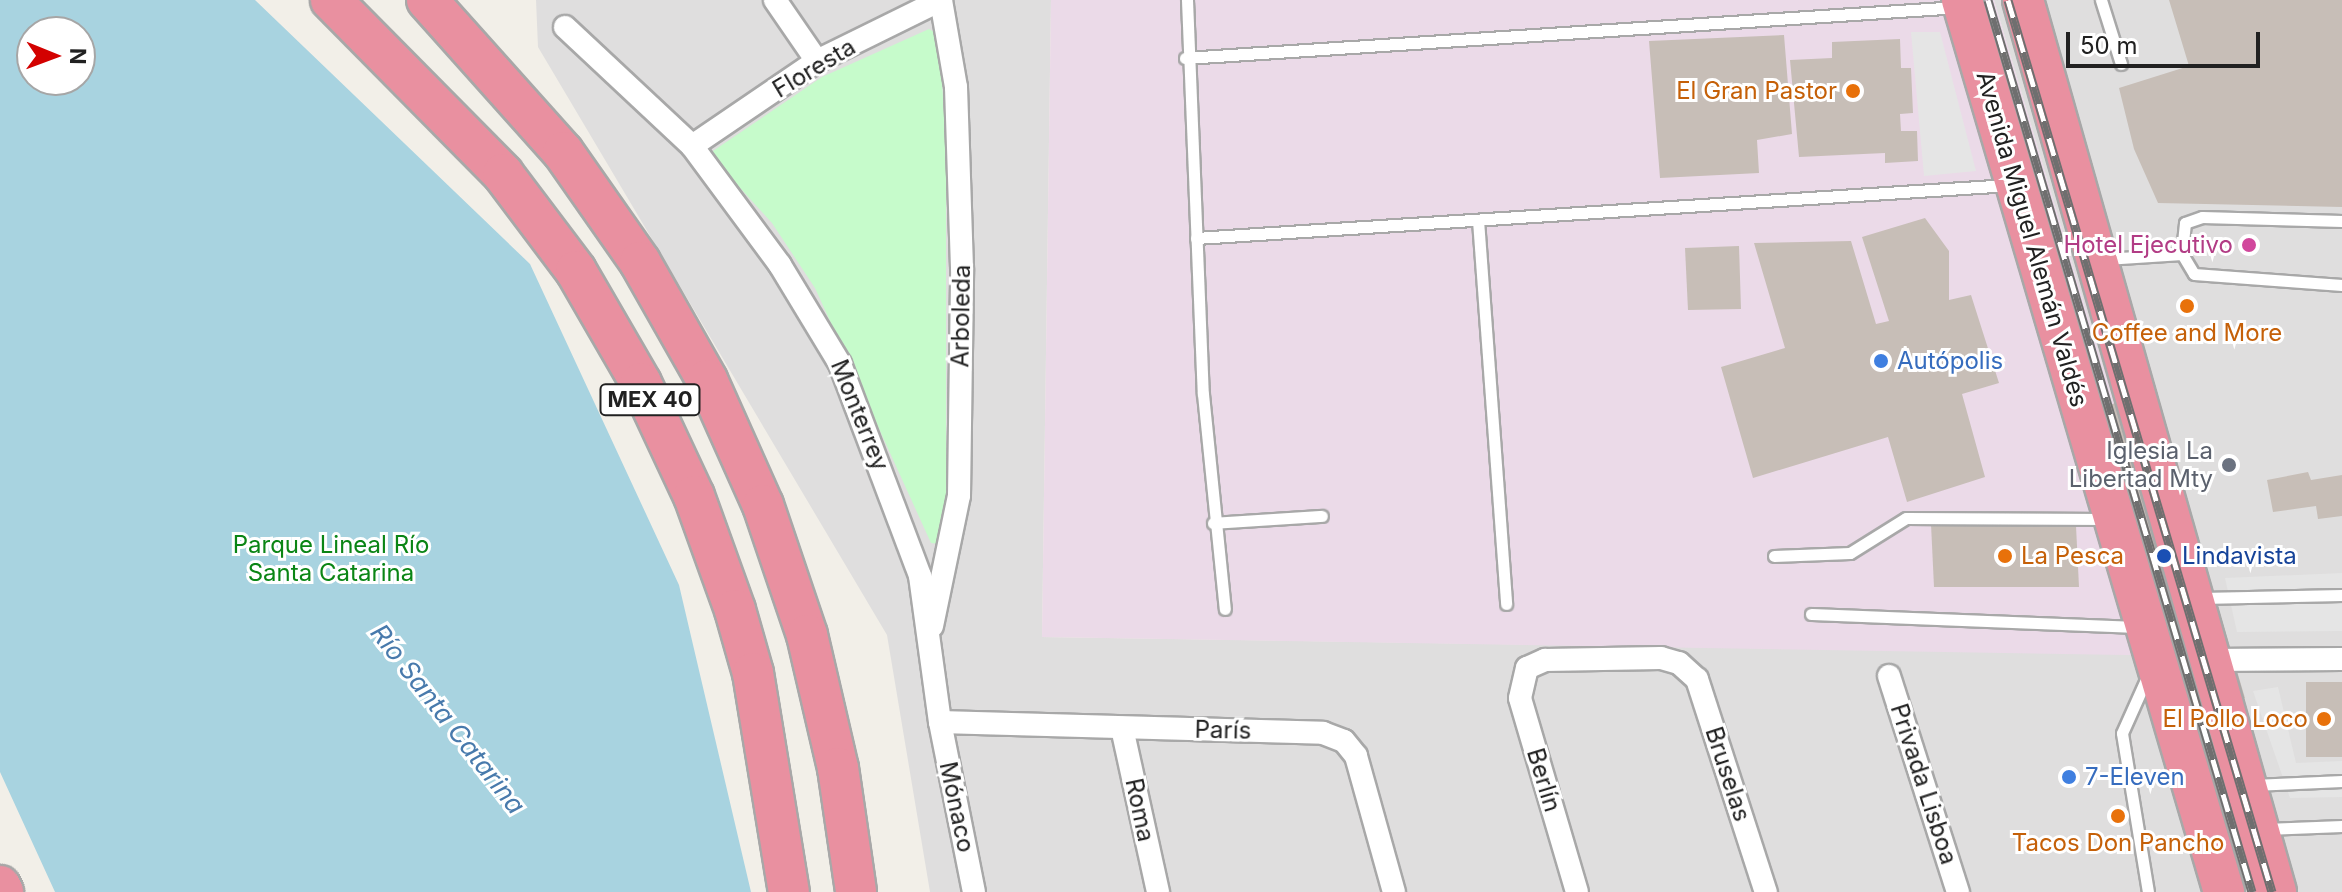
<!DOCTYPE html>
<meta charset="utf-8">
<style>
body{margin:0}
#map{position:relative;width:2342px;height:892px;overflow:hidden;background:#f2efe8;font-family:Inter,sans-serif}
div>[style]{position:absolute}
.residential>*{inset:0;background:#dfdede}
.industrial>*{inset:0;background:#ebdae8}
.park>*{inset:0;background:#c6fbcb}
.parking>*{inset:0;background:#e5e5e5}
.water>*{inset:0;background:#a8d3e0}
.building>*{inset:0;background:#c7beb7}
.roads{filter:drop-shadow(2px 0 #a8a8a8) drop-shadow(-2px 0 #a8a8a8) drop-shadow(0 2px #a8a8a8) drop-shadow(0 -2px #a8a8a8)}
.lane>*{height:11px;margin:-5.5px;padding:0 5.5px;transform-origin:5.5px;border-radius:5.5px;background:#fff}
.street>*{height:22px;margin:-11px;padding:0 11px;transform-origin:11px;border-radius:11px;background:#fff}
.highway>*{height:40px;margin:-20px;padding:0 20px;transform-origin:20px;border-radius:20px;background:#e990a0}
.rail>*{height:9px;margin-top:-4.5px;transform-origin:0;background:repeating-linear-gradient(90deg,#fff 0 18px,#6f6f6f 0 36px);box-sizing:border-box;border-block:2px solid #6f6f6f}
.dots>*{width:22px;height:22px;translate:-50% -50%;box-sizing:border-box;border:4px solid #fff;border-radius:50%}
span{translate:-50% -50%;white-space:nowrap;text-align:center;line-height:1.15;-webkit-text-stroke:6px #fff;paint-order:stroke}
.shield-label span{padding:2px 6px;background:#fff;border:2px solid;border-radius:6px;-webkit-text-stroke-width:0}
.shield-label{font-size:22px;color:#212121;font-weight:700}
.street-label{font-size:24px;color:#212121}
.food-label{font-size:24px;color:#c56008}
.right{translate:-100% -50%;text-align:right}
.left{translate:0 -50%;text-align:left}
.hotel-label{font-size:24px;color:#b23c85}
.shop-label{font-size:24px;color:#366cbe}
.worship-label{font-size:24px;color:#5b616d}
.park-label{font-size:24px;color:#0a8515}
.transit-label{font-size:24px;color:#164399}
.water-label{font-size:26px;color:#487aac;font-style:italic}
.north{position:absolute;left:16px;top:16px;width:80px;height:80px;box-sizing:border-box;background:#fff;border:2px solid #a6a6a6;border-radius:50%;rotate:91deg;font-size:22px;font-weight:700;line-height:32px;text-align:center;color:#212121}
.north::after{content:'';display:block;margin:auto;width:28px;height:36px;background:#d30100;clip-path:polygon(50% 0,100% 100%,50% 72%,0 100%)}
.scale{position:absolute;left:2066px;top:32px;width:194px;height:36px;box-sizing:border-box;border:4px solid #212121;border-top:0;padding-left:10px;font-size:24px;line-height:28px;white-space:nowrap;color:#212121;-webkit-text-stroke:6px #fff;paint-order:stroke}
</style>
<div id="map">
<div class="residential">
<i style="clip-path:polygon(536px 0,1051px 0,1042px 637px,2188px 655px,1994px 0,2342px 0,2342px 892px,930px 892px,887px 635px,538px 47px)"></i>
</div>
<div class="industrial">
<i style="clip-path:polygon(1051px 0,1994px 0,2189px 656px,1042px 637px)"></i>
</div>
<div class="park">
<i style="clip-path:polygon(929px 29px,939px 35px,946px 145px,946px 526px,939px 544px,931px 543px,815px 288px,772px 223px,713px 158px,713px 151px,822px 77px)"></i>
</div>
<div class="parking">
<i style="clip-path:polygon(1911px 32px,1940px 32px,1976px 171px,1924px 176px)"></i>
<i style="clip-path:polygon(2342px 573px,2342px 631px,2237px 632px,2225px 578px)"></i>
<i style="clip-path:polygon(2278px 687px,2296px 763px,2342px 761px,2342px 797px,2290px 798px,2253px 691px)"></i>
</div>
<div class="water">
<i style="clip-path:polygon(evenodd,0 0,255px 0,530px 264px,679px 585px,751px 892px,55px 892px,0 772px,0 0,32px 32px,80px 32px,80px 80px,32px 80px,32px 32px)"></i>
</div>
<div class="building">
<i style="clip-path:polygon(2169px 0,2342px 0,2342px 207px,2158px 203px,2134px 149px,2119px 88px,2189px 66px)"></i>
<i style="clip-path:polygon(1784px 35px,1792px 134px,1757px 140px,1759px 173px,1660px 178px,1649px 41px)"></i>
<i style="clip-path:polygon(1900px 39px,1901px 68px,1911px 68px,1913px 113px,1900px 114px,1901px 131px,1917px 131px,1918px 161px,1885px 163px,1885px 153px,1799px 157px,1790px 60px,1832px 58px,1832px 42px)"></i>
<i style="clip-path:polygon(1925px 218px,1949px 251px,1949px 300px,1971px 295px,1999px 383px,1962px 394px,1985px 477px,1907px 502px,1888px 437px,1753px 478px,1721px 367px,1785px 348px,1754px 243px,1851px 241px,1876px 324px,1889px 321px,1862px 237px)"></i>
<i style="clip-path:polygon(1739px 246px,1741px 309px,1688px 310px,1685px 248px)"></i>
<i style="clip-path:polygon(2154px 391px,2245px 698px,2170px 720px,2080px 414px)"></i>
<i style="clip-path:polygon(2308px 472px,2311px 480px,2342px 475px,2342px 516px,2318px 519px,2316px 506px,2273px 512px,2267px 480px)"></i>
<i style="clip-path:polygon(1931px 524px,2076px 526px,2079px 587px,1934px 587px)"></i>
<i style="clip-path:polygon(2306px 682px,2342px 682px,2342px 757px,2306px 757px)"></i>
</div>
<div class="roads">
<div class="lane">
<i style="left:1187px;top:0;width:394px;rotate:87.7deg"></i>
<i style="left:1203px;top:394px;width:216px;rotate:84.2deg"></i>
<i style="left:2101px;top:0;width:67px;rotate:72.6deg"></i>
<i style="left:1185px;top:58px;width:775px;rotate:-3.77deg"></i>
<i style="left:1478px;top:220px;width:385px;rotate:85.8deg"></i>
<i style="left:2342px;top:221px;width:140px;rotate:-178.4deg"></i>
<i style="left:2202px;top:217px;width:18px;rotate:161deg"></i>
<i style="left:2185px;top:223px;width:31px;rotate:96deg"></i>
<i style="left:2182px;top:254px;width:23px;rotate:59deg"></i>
<i style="left:2194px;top:274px;width:148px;rotate:4.3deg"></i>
<i style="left:1196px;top:238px;width:815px;rotate:-3.73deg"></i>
<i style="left:2105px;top:259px;width:77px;rotate:-3.7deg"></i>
<i style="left:1213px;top:523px;width:109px;rotate:-3.7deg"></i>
<i style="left:1774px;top:556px;width:76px;rotate:-2.3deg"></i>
<i style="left:1850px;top:553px;width:66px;rotate:-32deg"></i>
<i style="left:1906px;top:518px;width:202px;rotate:0.3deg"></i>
<i style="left:2201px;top:598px;width:141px;rotate:-1.2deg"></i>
<i style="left:1811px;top:614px;width:327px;rotate:2.3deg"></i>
<i style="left:2253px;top:785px;width:89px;rotate:-2.6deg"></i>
<i style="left:2265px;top:829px;width:77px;rotate:-2.2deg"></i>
<i style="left:2148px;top:892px;width:161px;rotate:-99.3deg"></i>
<i style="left:2122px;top:733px;width:66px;rotate:-65.8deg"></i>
</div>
<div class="street">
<i style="left:775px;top:0;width:74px;rotate:55.5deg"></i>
<i style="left:565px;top:27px;width:174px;rotate:43.1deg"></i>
<i style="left:692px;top:146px;width:148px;rotate:53.5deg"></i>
<i style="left:780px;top:265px;width:116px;rotate:58.8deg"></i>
<i style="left:840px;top:364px;width:227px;rotate:69.3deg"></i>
<i style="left:920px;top:576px;width:147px;rotate:82.2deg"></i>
<i style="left:940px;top:722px;width:173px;rotate:78.7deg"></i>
<i style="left:692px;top:146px;width:151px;rotate:-34.2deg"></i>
<i style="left:817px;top:61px;width:138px;rotate:-26.2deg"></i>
<i style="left:932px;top:626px;width:133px;rotate:-78.3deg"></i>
<i style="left:959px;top:496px;width:228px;rotate:-89.2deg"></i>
<i style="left:962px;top:268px;width:181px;rotate:-91.9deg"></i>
<i style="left:956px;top:87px;width:88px;rotate:-99.8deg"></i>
<i style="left:2210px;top:660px;width:132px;rotate:-0.4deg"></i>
<i style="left:1889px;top:676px;width:227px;rotate:72.3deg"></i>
<i style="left:940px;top:722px;width:383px;rotate:1.6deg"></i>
<i style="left:1323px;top:733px;width:22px;rotate:21deg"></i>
<i style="left:1344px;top:741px;width:19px;rotate:51deg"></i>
<i style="left:1356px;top:756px;width:141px;rotate:74.4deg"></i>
<i style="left:1122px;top:728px;width:168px;rotate:77.6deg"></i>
<i style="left:1577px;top:892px;width:202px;rotate:-106.4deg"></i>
<i style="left:1520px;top:698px;width:31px;rotate:-77deg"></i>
<i style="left:1527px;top:668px;width:20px;rotate:-24deg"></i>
<i style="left:1545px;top:660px;width:116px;rotate:-1deg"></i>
<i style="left:1661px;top:658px;width:19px;rotate:16deg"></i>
<i style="left:1679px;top:663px;width:24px;rotate:42deg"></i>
<i style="left:1697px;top:679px;width:224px;rotate:72.1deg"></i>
</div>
<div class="highway">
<i style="left:331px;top:0;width:245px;rotate:45.3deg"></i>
<i style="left:503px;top:174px;width:121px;rotate:53deg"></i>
<i style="left:576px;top:271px;width:129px;rotate:59.9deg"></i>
<i style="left:641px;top:383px;width:125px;rotate:64.9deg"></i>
<i style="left:694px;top:496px;width:121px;rotate:70.2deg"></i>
<i style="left:735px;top:610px;width:66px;rotate:74.1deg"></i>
<i style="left:753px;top:673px;width:222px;rotate:80.7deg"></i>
<i style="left:427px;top:0;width:204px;rotate:48.2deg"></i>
<i style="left:563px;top:152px;width:134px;rotate:55deg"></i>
<i style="left:640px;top:262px;width:136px;rotate:60.4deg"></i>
<i style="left:707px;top:380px;width:137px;rotate:65.9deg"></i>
<i style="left:763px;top:505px;width:137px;rotate:71.3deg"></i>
<i style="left:807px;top:635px;width:137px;rotate:76.9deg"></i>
<i style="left:838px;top:768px;width:125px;rotate:81.7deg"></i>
<i style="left:1962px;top:0;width:930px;rotate:73.63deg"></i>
<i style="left:2023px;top:0;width:927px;rotate:74.16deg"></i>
<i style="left:0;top:886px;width:7px;rotate:63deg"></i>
</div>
</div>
<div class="rail">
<i style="left:1988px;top:0;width:930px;rotate:73.51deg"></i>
<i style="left:2008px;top:0;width:930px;rotate:73.51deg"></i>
</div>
<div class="dots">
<i style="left:1853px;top:91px;background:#e8710a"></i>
<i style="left:2249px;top:245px;background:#d1479c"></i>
<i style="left:2187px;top:306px;background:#e8710a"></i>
<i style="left:1881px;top:361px;background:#3f7fe0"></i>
<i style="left:2229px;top:465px;background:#6b7280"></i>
<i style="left:2005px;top:556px;background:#e8710a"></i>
<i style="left:2164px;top:556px;background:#1a4fb4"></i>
<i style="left:2324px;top:719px;background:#e8710a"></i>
<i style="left:2069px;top:777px;background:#3f7fe0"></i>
<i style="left:2118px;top:816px;background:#e8710a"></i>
</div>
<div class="shield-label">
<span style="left:650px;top:400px">MEX 40</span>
</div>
<div class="street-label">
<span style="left:814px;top:68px;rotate:-31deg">Floresta</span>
<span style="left:2032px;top:239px;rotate:74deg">Avenida Miguel Alemán Valdés</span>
<span style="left:961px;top:316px;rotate:-89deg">Arboleda</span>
<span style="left:860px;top:415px;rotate:68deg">Monterrey</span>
<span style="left:1223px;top:730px;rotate:1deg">París</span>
<span style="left:1728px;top:774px;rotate:72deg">Bruselas</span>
<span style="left:1544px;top:780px;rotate:73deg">Berlín</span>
<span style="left:1924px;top:784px;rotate:72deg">Privada Lisboa</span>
<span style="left:957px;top:807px;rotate:78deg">Mónaco</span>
<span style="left:1140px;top:810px;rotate:78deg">Roma</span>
</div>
<div class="food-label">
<span class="right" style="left:1837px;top:91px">El Gran Pastor</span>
<span style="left:2187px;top:333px">Coffee and More</span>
<span class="left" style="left:2021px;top:556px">La Pesca</span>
<span class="right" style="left:2308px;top:719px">El Pollo Loco</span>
<span style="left:2118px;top:843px">Tacos Don Pancho</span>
</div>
<div class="hotel-label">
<span class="right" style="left:2233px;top:245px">Hotel Ejecutivo</span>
</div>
<div class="shop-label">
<span class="left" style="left:1897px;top:361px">Autópolis</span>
<span class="left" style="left:2085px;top:777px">7-Eleven</span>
</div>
<div class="worship-label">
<span class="right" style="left:2213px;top:465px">Iglesia La<br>Libertad Mty</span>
</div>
<div class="park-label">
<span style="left:331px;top:559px">Parque Lineal Río<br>Santa Catarina</span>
</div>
<div class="transit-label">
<span class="left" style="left:2182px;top:556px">Lindavista</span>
</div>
<div class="water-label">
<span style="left:448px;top:719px;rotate:52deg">Río Santa Catarina</span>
</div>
<div class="north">N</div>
<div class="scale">50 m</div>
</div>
